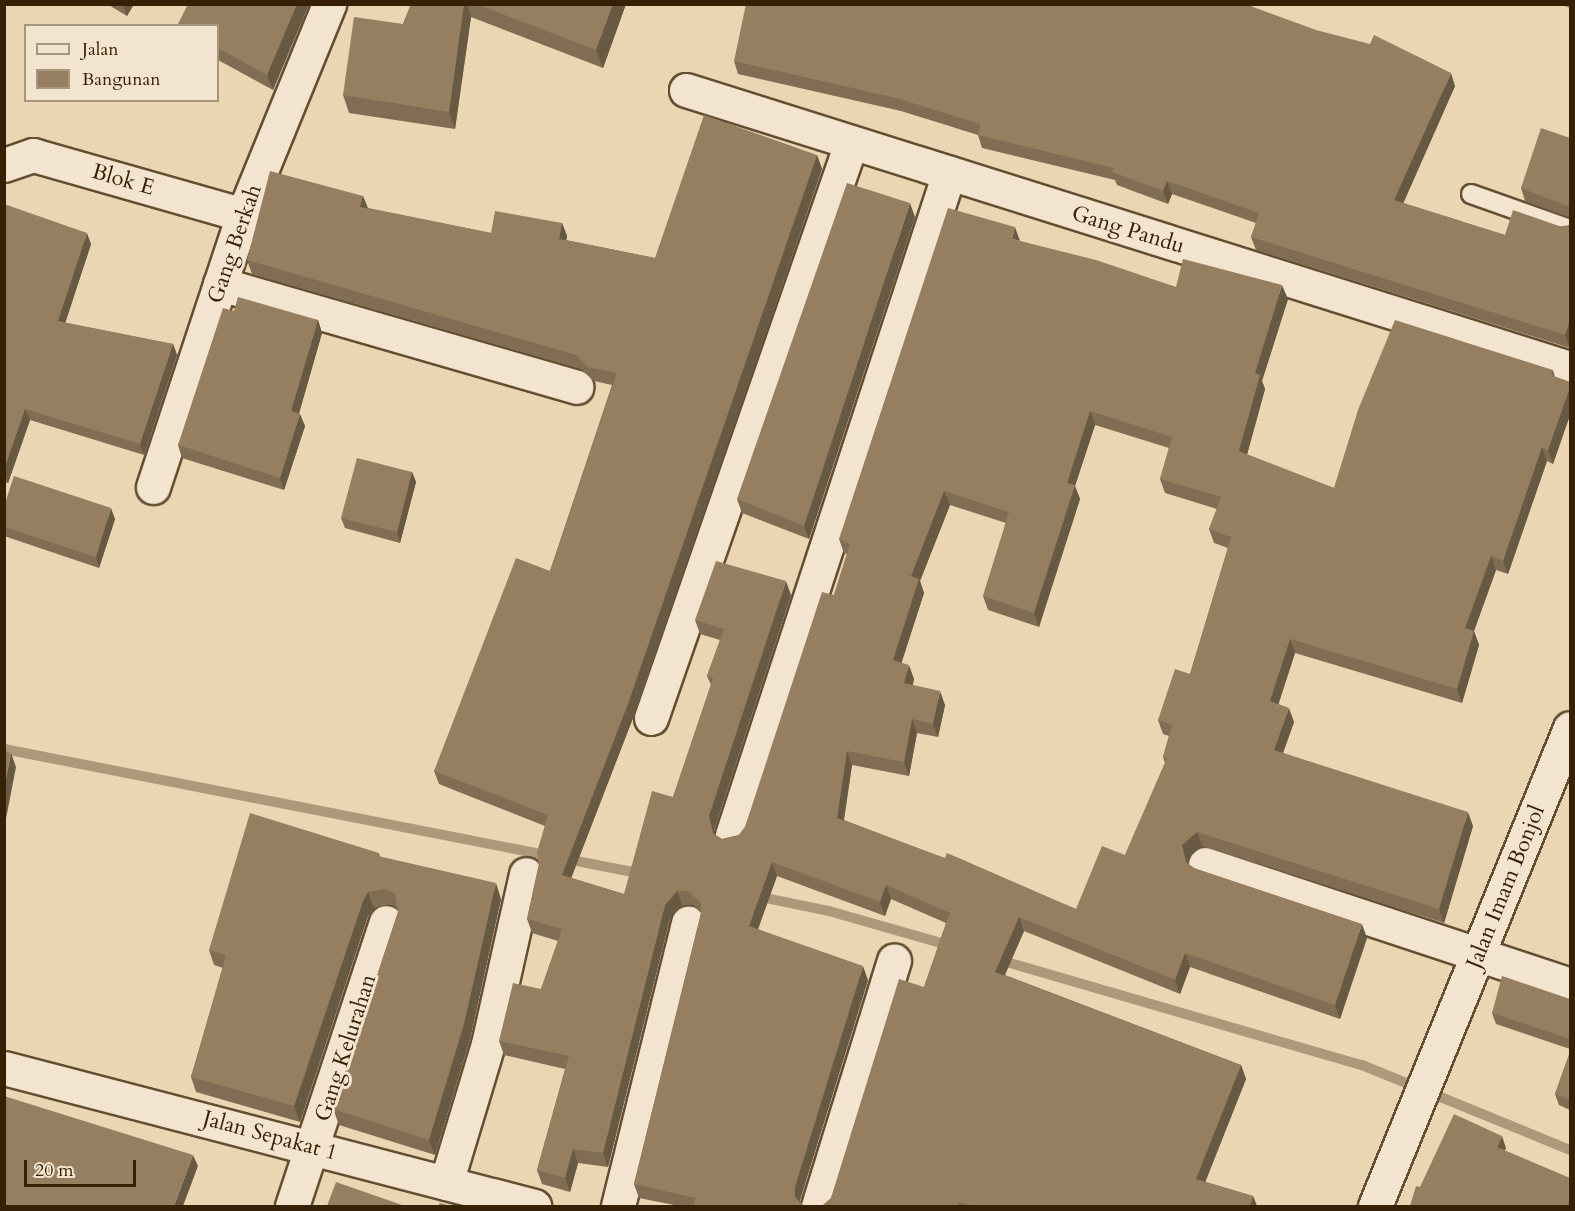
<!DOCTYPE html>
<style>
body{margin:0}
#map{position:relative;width:1575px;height:1211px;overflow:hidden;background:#ebd6b4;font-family:Cardo,serif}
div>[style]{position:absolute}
.stream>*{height:10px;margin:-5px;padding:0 5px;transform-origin:5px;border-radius:5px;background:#ae9879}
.roads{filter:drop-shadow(2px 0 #644e32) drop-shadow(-2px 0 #644e32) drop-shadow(0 2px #644e32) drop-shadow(0 -2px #644e32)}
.lane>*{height:18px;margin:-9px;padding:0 9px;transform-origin:9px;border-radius:9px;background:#f2e4ce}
.street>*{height:33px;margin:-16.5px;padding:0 16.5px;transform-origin:16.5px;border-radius:16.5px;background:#f2e4ce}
.secondary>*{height:33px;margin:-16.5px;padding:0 16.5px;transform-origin:16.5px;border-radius:16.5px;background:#f2e4ce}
.wall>*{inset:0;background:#806d53}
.shaded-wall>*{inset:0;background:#685943}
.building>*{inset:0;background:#957f60}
span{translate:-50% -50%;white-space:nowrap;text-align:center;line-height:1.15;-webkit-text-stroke:6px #f2e4ce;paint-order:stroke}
.street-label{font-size:22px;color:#372106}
.frame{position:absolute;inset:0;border:6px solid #372106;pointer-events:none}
.legend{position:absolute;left:24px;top:24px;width:195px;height:78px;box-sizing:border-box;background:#f2e4ce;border:2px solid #a7967e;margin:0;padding:8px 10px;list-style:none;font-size:18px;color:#372106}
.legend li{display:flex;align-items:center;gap:12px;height:30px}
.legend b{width:30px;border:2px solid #a7967e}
.scale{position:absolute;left:24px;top:1160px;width:112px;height:27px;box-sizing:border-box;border:3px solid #372106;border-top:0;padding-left:8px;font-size:18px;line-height:21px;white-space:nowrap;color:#372106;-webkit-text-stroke:4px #f2e4ce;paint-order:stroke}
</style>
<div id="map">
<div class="stream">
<i style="left:4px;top:749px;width:651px;rotate:11.07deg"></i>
<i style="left:756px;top:896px;width:75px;rotate:11.6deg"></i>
<i style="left:829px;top:911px;width:128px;rotate:15.9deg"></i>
<i style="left:996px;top:959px;width:381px;rotate:16.2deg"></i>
<i style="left:1362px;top:1065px;width:225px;rotate:22.2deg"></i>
</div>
<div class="roads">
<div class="lane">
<i style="left:1471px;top:194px;width:105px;rotate:19.5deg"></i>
</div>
<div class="street">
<i style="left:686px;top:90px;width:927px;rotate:17.46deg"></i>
<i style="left:4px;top:165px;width:31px;rotate:-19deg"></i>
<i style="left:33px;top:155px;width:218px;rotate:15.9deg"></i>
<i style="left:220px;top:284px;width:371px;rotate:16.1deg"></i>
<i style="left:153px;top:487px;width:287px;rotate:-71.7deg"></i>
<i style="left:243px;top:215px;width:228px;rotate:-67.8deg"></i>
<i style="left:651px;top:718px;width:609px;rotate:-70.82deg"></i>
<i style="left:732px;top:835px;width:697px;rotate:-71.85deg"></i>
<i style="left:1205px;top:864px;width:385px;rotate:18.3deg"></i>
<i style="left:4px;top:1068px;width:548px;rotate:14.59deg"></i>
<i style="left:446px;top:1183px;width:145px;rotate:-73.2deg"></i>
<i style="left:488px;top:1044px;width:174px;rotate:-77.4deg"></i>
<i style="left:292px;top:1206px;width:299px;rotate:-71.7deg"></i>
<i style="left:618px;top:1206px;width:292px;rotate:-76.1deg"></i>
<i style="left:818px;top:1206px;width:257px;rotate:-72.8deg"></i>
</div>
<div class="secondary">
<i style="left:1375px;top:1206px;width:516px;rotate:-67.81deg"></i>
</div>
</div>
<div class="wall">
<i style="clip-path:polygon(107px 4px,134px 4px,127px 16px)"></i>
<i style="clip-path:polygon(309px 4px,273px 90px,218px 60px,218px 26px)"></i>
<i style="clip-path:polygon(411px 4px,626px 4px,603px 68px,471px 17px,455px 129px,349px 113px,343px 95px,403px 24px)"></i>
<i style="clip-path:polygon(1561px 4px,1570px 4px,1570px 8px)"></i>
<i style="clip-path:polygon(734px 61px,1455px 86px,1403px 203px,1505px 235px,1570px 225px,1570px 348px,1256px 250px,1251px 237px,1256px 223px,1172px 194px,1168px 204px,1117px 185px,1115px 180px,982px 148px,978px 135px,901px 111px,738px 74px)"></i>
<i style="clip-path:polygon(1570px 138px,1570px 218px,1525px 201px,1521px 188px)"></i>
<i style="clip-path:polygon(evenodd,817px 155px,822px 169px,633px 718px,571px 878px,624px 894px,673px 797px,711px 685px,707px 676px,720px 640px,700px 634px,695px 620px,791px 595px,714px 830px,715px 835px,722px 839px,739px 835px,745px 827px,834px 595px,847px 554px,844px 553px,839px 539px,1020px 241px,1176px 287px,1288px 299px,1262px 381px,1265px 389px,1247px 455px,1334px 488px,1553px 370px,1555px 377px,1570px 382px,1570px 415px,1553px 464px,1547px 461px,1508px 574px,1496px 570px,1474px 631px,1479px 645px,1462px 703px,1295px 653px,1278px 704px,1294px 722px,1283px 753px,1473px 826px,1444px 923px,1202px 846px,1187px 859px,1188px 864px,1194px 868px,1367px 938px,1340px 1019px,1190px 967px,1180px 994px,1024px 931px,1005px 975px,1241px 1065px,1246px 1079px,1205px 1182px,1253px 1196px,1257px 1206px,822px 1206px,831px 1198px,924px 987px,946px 923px,891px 899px,885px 916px,777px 876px,758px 929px,868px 980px,800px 1200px,800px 1202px,804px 1206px,679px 1206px,639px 1198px,634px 1184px,701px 913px,693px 905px,682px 905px,670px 918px,608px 1167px,578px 1163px,570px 1192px,542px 1184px,537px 1170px,565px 1069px,504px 1055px,499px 1041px,541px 989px,558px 941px,532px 933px,527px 919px,539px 864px,545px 826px,439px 784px,434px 771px,550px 571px,612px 385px,594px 381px,581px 369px,252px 274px,247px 260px,363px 196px,368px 208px,491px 233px,562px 223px,567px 236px,566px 240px,655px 258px,817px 155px,1095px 425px,1169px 448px,1160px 479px,1165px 493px,1217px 509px,1209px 529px,1214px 543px,1228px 548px,1190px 674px,1158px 720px,1163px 734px,1169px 736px,1163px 757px,1165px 763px,1125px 855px,1076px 909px,844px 820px,852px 765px,909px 776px,917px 733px,938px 737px,945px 705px,913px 685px,914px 679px,901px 663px,924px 593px,920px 581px,950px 505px,1006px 523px,983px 596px,988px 610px,1039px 627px,1080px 499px,1075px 486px,1095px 425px)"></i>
<i style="clip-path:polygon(4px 204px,91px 244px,65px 323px,173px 344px,177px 355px,144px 455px,30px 420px,8px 483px,4px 482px)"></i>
<i style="clip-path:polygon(915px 217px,809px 539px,742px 513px,737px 499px)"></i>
<i style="clip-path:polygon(234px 311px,318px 320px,322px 333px,299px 413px,305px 426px,284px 490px,182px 458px,178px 445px)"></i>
<i style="clip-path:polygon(412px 472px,416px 482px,400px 543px,345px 528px,341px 518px)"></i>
<i style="clip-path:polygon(4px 506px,115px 519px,99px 568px,4px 536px)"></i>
<i style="clip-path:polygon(379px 853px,380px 857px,501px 899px,470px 1039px,435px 1155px,339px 1125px,333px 1109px,398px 912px,397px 908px,391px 904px,374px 908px,368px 916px,300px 1122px,196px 1092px,191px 1077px,223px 968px,214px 965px,209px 950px)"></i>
<i style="clip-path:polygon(1570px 999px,1570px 1049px,1496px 1024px,1492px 1013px)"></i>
<i style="clip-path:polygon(1570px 1052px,1570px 1110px,1559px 1105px,1555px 1094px)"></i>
</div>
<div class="shaded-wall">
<i style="clip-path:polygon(123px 4px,134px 4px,127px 16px)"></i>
<i style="clip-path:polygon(297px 4px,309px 4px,273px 90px,267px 75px)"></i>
<i style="clip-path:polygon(464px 4px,467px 4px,471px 17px,455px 129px,449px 112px)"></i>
<i style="clip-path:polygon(613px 4px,626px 4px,603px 68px,596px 50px)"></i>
<i style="clip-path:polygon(1451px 73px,1455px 86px,1399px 213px,1394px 200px)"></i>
<i style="clip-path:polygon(817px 155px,822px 169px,633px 718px,567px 889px,562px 875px)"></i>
<i style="clip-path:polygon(1167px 181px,1172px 194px,1168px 204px,1163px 191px)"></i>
<i style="clip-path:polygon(363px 196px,368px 209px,360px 207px)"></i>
<i style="clip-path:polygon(910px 203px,915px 217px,809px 539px,804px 526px)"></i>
<i style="clip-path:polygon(562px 223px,567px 236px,564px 253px,559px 239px)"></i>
<i style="clip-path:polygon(1015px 227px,1020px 241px,1012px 239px)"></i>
<i style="clip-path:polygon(87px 233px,91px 244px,62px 333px,58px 321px)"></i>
<i style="clip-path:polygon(1282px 285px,1288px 299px,1262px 381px,1265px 389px,1244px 465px,1239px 451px,1255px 373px)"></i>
<i style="clip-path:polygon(318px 320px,322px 333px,296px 424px,291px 411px)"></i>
<i style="clip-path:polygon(1570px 320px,1570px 348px,1565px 335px)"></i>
<i style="clip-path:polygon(173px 344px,177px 355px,144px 455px,140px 444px)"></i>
<i style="clip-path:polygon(1570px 387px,1570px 415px,1553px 464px,1548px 450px)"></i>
<i style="clip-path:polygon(25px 409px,30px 420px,8px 483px,4px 470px)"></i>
<i style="clip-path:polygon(1090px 411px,1095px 425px,1075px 486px,1080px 499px,1039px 627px,1034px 613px,1067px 483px)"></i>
<i style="clip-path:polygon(300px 414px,305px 426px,284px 490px,280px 478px)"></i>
<i style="clip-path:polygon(1542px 447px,1547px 461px,1508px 574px,1503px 561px)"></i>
<i style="clip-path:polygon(412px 472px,416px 482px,400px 543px,397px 532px)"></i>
<i style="clip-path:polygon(944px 491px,950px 505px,920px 581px,924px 593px,898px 674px,893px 660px,911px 576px)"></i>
<i style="clip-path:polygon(111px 508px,115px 519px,99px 568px,96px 557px)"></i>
<i style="clip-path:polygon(1491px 556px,1496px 570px,1474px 631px,1479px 645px,1462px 703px,1457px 689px,1465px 628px)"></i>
<i style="clip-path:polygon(786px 581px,791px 595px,714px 830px,718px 847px,713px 833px,709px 816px)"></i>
<i style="clip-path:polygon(1290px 639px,1295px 653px,1275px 715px,1270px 701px)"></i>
<i style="clip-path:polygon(909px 665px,914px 679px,909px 697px,904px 683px)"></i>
<i style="clip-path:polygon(940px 691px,945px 705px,938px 737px,933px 724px)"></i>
<i style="clip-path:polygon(1289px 708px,1294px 722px,1279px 764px,1274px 750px)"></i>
<i style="clip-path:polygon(912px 719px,917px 733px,909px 776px,904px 762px)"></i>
<i style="clip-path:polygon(847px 751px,852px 765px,842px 832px,837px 818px)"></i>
<i style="clip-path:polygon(11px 753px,16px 767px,4px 829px,4px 789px)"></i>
<i style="clip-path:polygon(1468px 812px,1473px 826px,1444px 923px,1439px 909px)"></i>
<i style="clip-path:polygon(1197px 832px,1202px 846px,1187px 859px,1191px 876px,1186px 862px,1182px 845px)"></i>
<i style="clip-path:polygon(772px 862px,777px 876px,754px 940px,749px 926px)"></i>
<i style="clip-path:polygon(496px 883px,501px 899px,470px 1039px,435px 1155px,429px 1140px)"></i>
<i style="clip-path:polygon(886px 885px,891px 899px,885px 916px,880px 902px)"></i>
<i style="clip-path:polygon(677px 891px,682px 905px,670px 918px,608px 1167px,603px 1153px,665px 905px)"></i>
<i style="clip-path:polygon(368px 892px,374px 908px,368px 916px,300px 1122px,294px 1106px,363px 901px)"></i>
<i style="clip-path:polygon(1019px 917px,1024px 931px,1000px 986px,995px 972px)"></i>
<i style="clip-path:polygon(1362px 924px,1367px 938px,1340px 1019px,1335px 1005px)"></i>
<i style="clip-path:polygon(1185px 953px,1190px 967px,1180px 994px,1175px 980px)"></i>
<i style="clip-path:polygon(863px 966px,868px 980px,800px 1200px,800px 1206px,795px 1197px,795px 1187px)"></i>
<i style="clip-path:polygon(1241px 1065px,1246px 1079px,1201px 1193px,1196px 1179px)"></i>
<i style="clip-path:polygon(1502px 1136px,1506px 1148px,1501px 1158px,1497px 1147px)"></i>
<i style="clip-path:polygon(573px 1149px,578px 1163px,570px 1192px,565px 1178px)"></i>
<i style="clip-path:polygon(193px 1155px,198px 1166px,183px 1206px,174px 1206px)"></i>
<i style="clip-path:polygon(1253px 1196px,1257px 1206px,1250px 1206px)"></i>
</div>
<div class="building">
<i style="clip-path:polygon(188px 4px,297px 4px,267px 75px,218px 48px,218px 26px,177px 26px)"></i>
<i style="clip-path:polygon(411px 4px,464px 4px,449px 112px,343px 95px,354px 17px,403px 24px)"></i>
<i style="clip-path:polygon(476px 4px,613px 4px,596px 50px)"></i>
<i style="clip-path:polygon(746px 4px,1061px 4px,1070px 6px,1070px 4px,1245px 4px,1316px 30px,1370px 44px,1374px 35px,1451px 73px,1394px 200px,1505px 235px,1513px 210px,1562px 227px,1570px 225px,1570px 320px,1565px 335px,1251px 237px,1259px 213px,1167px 181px,1163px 191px,1112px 172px,1114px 168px,978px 135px,980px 124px,896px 98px,734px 61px)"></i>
<i style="clip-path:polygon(evenodd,704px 115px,817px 155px,628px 704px,562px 875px,624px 894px,652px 791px,673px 797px,713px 678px,707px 676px,724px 629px,695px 620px,716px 561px,786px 581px,709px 816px,713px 833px,722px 839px,739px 835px,745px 827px,822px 592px,834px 595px,850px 544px,839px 539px,948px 208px,1015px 227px,1012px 239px,1096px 260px,1176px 287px,1183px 259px,1282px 285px,1255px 373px,1260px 375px,1239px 451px,1334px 488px,1358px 410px,1395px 320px,1553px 370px,1551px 375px,1570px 382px,1570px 387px,1548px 450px,1542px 447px,1503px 561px,1491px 556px,1465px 628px,1474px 631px,1457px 689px,1290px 639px,1270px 701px,1289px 708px,1274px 750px,1468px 812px,1439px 909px,1197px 832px,1182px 845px,1186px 862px,1194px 868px,1362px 924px,1335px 1005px,1185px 953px,1175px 980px,1019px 917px,995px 972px,1241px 1065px,1196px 1179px,1253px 1196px,1250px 1206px,973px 1206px,958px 1202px,956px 1206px,822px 1206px,831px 1198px,899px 979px,924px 987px,950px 913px,886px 885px,880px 902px,772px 862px,749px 926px,863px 966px,795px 1187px,795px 1197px,804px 1206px,693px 1206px,696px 1198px,634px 1184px,701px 914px,701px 903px,688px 891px,677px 891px,665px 905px,603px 1153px,573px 1149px,565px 1178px,537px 1170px,569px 1056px,499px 1041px,513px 983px,541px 989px,562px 929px,527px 919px,539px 864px,537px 852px,548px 815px,434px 771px,516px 558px,550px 571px,617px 373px,588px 367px,576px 355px,247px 260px,270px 171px,363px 196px,360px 207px,491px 233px,495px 211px,562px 223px,559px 239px,655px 258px,704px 115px,1090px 411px,1172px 437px,1160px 479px,1221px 497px,1209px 529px,1231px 537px,1190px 674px,1175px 669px,1158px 720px,1172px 725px,1163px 757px,1167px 758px,1125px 855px,1102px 846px,1076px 909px,947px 853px,945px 858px,837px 818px,847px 751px,904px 762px,912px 719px,933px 724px,940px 691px,904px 683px,909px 665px,893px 660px,919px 579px,911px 576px,944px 491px,1009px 512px,983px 596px,1034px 613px,1075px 485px,1067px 483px,1090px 411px)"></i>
<i style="clip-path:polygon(1541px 128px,1570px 138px,1570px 207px,1521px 188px)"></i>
<i style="clip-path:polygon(847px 183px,910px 203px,804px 526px,737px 499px)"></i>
<i style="clip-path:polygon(4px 204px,87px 233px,58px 321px,173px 344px,140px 444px,25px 409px,4px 470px)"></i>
<i style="clip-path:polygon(238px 297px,318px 320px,291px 411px,300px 414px,280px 478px,178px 445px,223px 308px,234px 311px)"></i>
<i style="clip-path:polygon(357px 458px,412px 472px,397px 532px,341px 518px)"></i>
<i style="clip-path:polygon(14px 476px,111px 508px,96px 557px,4px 527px,4px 506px)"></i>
<i style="clip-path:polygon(4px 751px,11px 753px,4px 789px)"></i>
<i style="clip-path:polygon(250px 813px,379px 853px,378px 856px,496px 883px,464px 1024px,429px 1140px,333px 1109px,398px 912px,395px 894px,386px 889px,368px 892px,363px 901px,294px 1106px,191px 1077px,226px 955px,209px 950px)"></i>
<i style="clip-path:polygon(1502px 976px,1570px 999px,1570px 1039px,1492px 1013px)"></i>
<i style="clip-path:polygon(1570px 1052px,1570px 1100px,1555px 1094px)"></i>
<i style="clip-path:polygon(4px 1096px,193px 1155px,174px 1206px,4px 1206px)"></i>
<i style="clip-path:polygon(1454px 1114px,1502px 1136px,1497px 1147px,1570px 1178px,1570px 1206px,1410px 1206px,1416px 1186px,1420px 1187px)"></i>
<i style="clip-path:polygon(336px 1182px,405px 1206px,327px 1206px)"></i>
<i style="clip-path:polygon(440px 1203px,451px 1206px,438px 1206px)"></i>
</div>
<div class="street-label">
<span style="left:123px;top:180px;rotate:16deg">Blok E</span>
<span style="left:1128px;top:230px;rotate:17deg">Gang Pandu</span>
<span style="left:235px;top:244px;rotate:-71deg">Gang Berkah</span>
<span style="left:1506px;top:887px;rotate:-68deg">Jalan Imam Bonjol</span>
<span style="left:346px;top:1048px;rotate:-72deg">Gang Kelurahan</span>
<span style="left:270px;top:1136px;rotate:15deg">Jalan Sepakat 1</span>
</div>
<div class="frame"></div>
<ul class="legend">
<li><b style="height:8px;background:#f2e4ce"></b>Jalan</li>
<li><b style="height:16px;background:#957f60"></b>Bangunan</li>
</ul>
<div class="scale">20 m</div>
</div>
